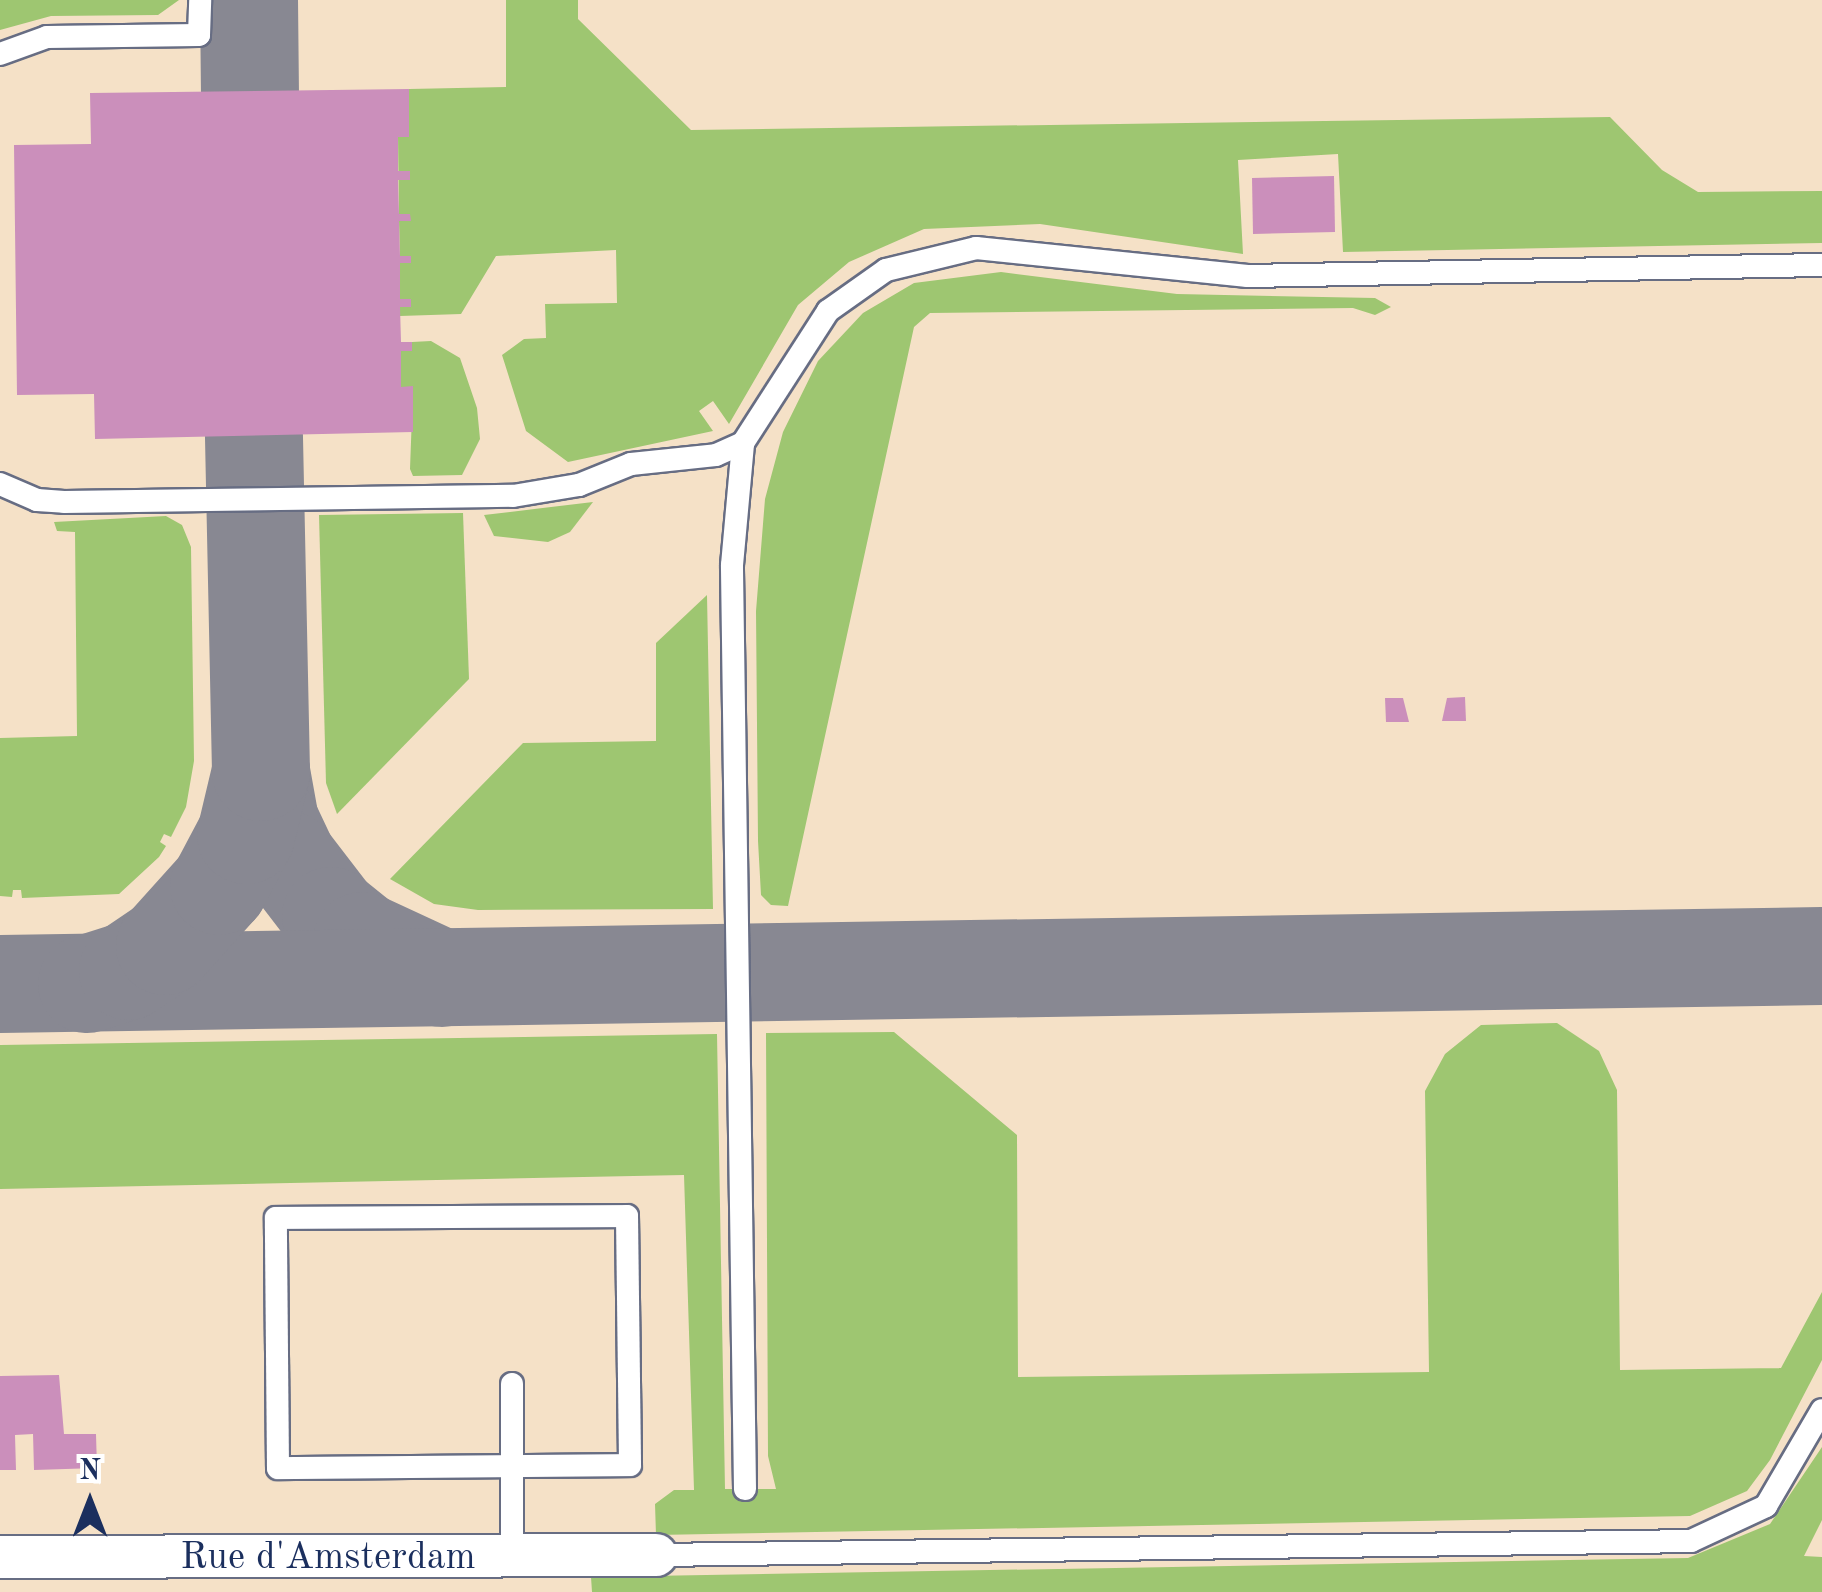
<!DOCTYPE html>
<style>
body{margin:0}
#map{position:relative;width:1822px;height:1592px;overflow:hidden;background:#f5e1c7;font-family:"Old Standard TT",serif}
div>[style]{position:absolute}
.green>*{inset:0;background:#9ec671}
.taxiway>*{height:98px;margin:-49px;padding:0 49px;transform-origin:49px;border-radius:49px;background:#888892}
.building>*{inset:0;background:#cb8fbb}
.roads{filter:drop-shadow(2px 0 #676d83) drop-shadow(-2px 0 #676d83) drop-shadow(0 2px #676d83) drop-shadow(0 -2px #676d83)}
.service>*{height:22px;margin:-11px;padding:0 11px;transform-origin:11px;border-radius:11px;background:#fff}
.minor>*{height:42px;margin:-21px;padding:0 21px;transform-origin:21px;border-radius:21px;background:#fff}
span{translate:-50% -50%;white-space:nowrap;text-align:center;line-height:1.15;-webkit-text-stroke:9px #fff;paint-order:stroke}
.street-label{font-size:38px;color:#1b2f5e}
.north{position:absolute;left:40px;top:1452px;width:100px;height:100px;-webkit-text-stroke:8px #fff;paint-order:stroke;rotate:0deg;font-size:28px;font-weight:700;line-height:40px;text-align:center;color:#1b2f5e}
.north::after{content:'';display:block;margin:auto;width:35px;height:45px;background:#1b2f5e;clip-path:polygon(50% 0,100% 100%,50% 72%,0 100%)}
</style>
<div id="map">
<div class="green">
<i style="clip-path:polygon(0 0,179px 0,158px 15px,51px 16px,0 30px)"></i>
<i style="clip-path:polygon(506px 0,578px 0,578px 19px,691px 130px,1610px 117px,1662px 170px,1698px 192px,1822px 191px,1822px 243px,1343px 252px,1338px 154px,1238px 160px,1243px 254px,1040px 224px,924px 229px,849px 262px,798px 305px,729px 424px,713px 401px,699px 411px,713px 431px,568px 462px,526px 431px,502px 355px,524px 339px,546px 338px,545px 304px,617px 303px,616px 250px,496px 256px,461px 314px,400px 316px,400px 307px,411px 307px,411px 300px,400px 299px,400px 263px,411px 263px,411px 256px,400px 256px,399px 221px,410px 221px,399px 214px,398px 137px,409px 136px,409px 89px,506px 87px)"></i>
<i style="clip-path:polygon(1001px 272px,1177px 294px,1375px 298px,1391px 307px,1375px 315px,1353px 308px,930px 313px,914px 327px,788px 906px,771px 905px,761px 895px,758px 841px,756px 611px,765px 499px,783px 432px,818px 361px,863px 313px,914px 283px)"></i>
<i style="clip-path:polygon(431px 341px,460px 358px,477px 408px,480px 439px,462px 475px,413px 476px,410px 469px,413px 387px,401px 387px,401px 351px,412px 351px,412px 342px)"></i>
<i style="clip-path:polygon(593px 502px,570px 532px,548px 542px,494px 536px,484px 515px)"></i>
<i style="clip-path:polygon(463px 513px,469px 679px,337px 814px,326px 783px,319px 515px)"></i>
<i style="clip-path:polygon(166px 516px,182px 525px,191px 547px,194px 761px,186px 807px,171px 837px,164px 834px,160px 842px,166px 846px,159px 857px,119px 894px,22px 898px,21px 890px,13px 890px,12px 897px,0 896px,0 738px,77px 736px,75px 532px,57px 531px,54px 522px)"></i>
<i style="clip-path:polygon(707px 595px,713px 909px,478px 910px,434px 904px,390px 879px,523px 743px,656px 741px,656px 643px)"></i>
<i style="clip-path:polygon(1557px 1023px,1599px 1051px,1617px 1090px,1620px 1370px,1781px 1368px,1822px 1292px,1822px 1360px,1770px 1460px,1747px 1491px,1690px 1516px,656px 1535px,655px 1504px,674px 1490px,694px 1490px,684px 1175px,0 1189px,0 1045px,717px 1034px,725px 1489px,776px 1489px,768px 1456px,766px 1033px,894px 1032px,1017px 1135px,1018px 1377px,1429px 1372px,1425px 1091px,1445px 1054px,1481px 1025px)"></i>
<i style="clip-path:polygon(1822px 1447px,1822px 1520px,1804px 1556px,1822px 1557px,1822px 1592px,592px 1592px,591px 1577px,1688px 1558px,1770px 1524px)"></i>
</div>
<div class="taxiway">
<i style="left:249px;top:0;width:91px;rotate:89.4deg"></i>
<i style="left:261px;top:772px;width:51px;rotate:79.8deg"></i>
<i style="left:270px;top:822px;width:42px;rotate:64.7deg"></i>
<i style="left:288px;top:860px;width:71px;rotate:52.5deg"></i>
<i style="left:331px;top:916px;width:40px;rotate:39deg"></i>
<i style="left:362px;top:941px;width:88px;rotate:24.8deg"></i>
<i style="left:0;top:984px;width:1822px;rotate:-0.88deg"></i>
<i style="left:87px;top:984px;width:43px;rotate:-17.6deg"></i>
<i style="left:128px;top:971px;width:45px;rotate:-34deg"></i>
<i style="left:165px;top:946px;width:81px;rotate:-48deg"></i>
<i style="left:219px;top:886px;width:58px;rotate:-62.1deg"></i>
<i style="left:246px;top:835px;width:65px;rotate:-76.6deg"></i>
<i style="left:261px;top:772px;width:336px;rotate:-91.2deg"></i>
</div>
<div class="building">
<i style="clip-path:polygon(409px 89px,409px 137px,398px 137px,398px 171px,410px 171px,410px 180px,398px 180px,399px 214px,410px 214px,411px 221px,399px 221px,400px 256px,411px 256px,411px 263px,400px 263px,400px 299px,411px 299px,411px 307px,400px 307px,401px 342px,412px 342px,412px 351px,401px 351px,401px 387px,413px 386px,413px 432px,95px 439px,94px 394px,17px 395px,14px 145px,91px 144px,90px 93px)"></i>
<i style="clip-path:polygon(1334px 176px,1335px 232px,1253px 234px,1252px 178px)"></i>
<i style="clip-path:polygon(1465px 697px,1466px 721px,1442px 721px,1447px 698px)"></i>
<i style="clip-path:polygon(1385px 698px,1403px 698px,1409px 722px,1386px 722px)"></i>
<i style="clip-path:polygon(59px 1375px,64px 1434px,96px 1434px,97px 1468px,34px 1470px,33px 1434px,15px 1435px,16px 1470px,0 1470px,0 1376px)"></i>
</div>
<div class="roads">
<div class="service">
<i style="left:0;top:54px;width:50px;rotate:-19.9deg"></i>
<i style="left:47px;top:37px;width:152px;rotate:-0.8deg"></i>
<i style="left:199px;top:35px;width:35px;rotate:-88deg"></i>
<i style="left:0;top:484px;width:40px;rotate:23.4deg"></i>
<i style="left:37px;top:500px;width:27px;rotate:4deg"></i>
<i style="left:64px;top:502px;width:449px;rotate:-0.8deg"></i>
<i style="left:513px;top:496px;width:67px;rotate:-9.5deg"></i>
<i style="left:579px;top:485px;width:56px;rotate:-22deg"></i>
<i style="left:631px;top:464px;width:85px;rotate:-6deg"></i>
<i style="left:716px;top:455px;width:30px;rotate:-24deg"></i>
<i style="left:627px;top:1216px;width:249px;rotate:89.3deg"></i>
<i style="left:630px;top:1465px;width:352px;rotate:179.5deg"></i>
<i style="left:278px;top:1468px;width:250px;rotate:-90.5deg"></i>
<i style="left:276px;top:1218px;width:351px;rotate:-0.3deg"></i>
<i style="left:512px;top:1384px;width:173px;rotate:90deg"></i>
<i style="left:745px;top:1489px;width:924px;rotate:-90.81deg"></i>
<i style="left:732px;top:565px;width:122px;rotate:-84.8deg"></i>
<i style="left:743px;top:443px;width:157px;rotate:-57.2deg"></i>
<i style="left:828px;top:311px;width:71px;rotate:-35.3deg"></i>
<i style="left:886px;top:270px;width:93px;rotate:-13.7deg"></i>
<i style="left:976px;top:248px;width:273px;rotate:5.9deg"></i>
<i style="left:1248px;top:276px;width:574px;rotate:-1.1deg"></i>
<i style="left:656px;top:1555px;width:1035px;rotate:-0.77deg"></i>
<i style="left:1691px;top:1541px;width:83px;rotate:-25deg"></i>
<i style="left:1766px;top:1506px;width:111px;rotate:-59.7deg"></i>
</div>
<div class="minor">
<i style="left:0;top:1557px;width:656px;rotate:-0.17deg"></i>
</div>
</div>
<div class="street-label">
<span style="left:328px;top:1559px">Rue d'Amsterdam</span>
</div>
<div class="north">N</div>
</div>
